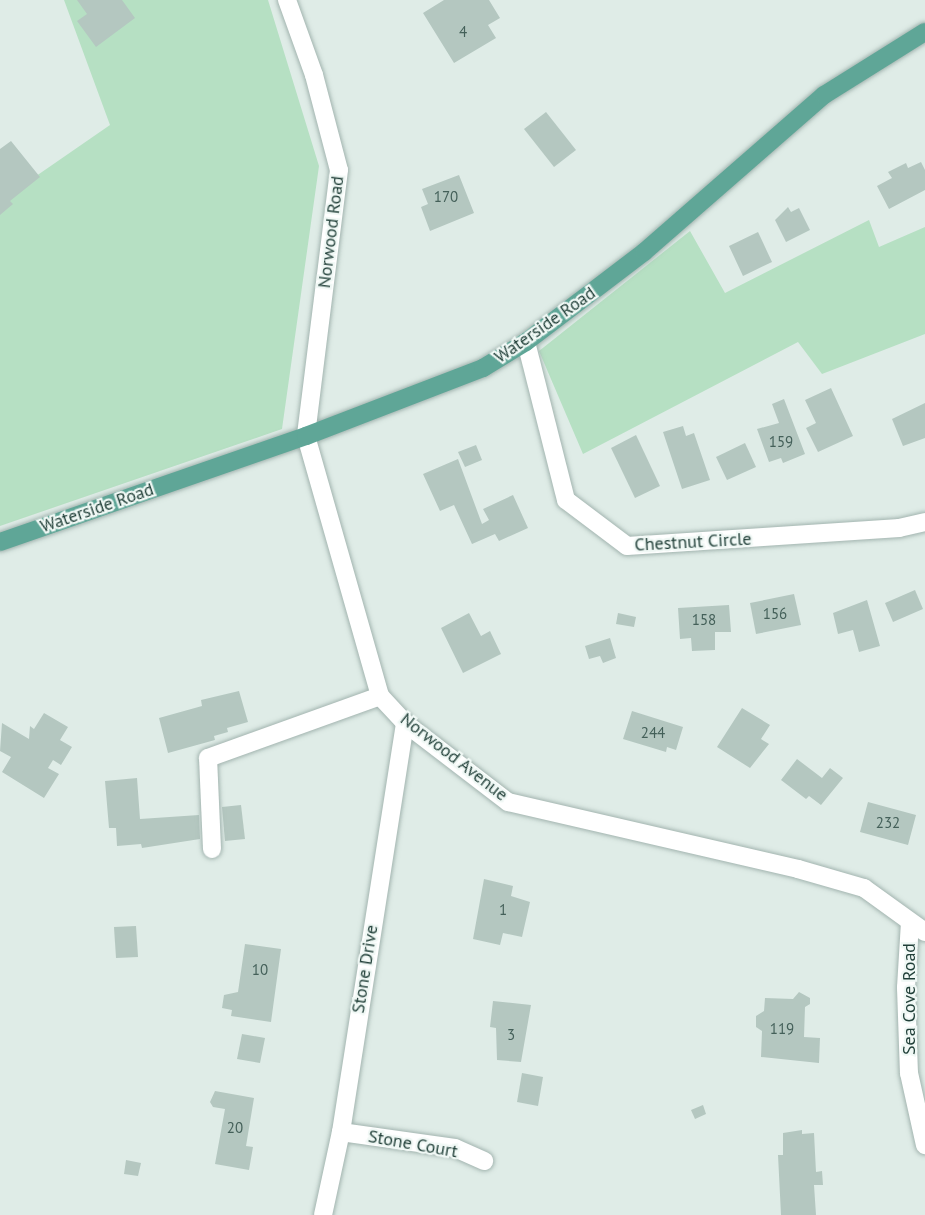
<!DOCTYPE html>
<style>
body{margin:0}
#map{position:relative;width:925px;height:1215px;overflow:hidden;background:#dfece7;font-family:"PT Sans",sans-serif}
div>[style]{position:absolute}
.green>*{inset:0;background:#b6e0c3}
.building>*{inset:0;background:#b4c7c0}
.roads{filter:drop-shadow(0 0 2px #a2b4af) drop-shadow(0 0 2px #a2b4af)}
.minor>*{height:18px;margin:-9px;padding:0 9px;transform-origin:9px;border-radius:9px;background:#fff}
.major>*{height:18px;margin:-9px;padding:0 9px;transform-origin:9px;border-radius:9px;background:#5fa697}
span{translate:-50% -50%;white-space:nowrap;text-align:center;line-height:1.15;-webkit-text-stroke:4.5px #f0f8f5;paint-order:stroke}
.number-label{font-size:15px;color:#446059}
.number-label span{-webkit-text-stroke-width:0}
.street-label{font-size:18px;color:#1f3e37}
</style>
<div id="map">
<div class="green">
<i style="clip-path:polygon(64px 0,268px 0,319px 166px,282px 429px,0 526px,0 201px,110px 125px)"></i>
<i style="clip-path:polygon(869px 220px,879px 247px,925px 227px,925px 334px,822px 374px,798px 342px,583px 454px,539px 351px,690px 231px,725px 293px)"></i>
</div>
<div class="building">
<i style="clip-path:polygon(77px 0,122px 0,135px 18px,96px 47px,77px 21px,87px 14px)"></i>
<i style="clip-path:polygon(444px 0,489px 0,500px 18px,488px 25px,496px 38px,454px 63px,423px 13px)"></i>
<i style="clip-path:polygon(546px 112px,576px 150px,554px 167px,524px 129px)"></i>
<i style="clip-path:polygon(11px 141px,40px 177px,10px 201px,13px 204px,0 215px,0 149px)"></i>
<i style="clip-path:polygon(921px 162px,925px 170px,925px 190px,889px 209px,877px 186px,892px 178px,888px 172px,906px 163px,908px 168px)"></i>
<i style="clip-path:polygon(459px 175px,474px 213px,430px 231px,421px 207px,428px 204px,422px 189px)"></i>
<i style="clip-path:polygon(788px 207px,791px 212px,799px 208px,810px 230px,786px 242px,775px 220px)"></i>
<i style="clip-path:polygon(758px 232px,772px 262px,743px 276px,729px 246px)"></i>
<i style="clip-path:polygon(831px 388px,853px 436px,818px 452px,806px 428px,816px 423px,805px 400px)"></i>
<i style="clip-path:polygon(784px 399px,805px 454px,783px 463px,781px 458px,769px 462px,757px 429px,779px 423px,772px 404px)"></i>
<i style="clip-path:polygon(925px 403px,925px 438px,903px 446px,892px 419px)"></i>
<i style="clip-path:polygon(683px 426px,686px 436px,694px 433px,710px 480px,682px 489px,663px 432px)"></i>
<i style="clip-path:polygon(636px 435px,660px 486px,635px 498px,611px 448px)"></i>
<i style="clip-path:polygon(745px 443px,756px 467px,727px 480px,716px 457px)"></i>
<i style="clip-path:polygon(476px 445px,482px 460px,465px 467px,458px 452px)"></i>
<i style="clip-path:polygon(458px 459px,482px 524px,489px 520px,483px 509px,513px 495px,528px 528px,499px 541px,495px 534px,472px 544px,454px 505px,440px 511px,423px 474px)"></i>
<i style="clip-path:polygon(915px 590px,923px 609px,893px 622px,885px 603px)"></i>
<i style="clip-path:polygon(794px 594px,801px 625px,756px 634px,750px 603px)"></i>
<i style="clip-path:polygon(867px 600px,880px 646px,859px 652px,853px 630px,838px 634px,833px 613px)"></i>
<i style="clip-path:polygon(729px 605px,731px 632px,715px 632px,715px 650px,692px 651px,691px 638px,680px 639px,678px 608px)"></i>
<i style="clip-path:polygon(469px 613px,481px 636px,490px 631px,501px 654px,463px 673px,441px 628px)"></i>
<i style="clip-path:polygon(618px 613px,636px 617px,634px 627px,616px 624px)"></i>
<i style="clip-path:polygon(610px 638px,616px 658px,603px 663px,600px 656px,589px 659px,585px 646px)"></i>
<i style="clip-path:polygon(239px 691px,248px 722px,227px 728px,228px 732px,214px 736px,215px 740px,168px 753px,159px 718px,202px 706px,201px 700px)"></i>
<i style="clip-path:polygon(742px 708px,770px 725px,761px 739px,769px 744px,750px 768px,717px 747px)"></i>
<i style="clip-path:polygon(632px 711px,683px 727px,676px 750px,667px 747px,666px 752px,623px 739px)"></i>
<i style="clip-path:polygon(44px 713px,68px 727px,60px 740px,72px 747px,61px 765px,53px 760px,48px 768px,59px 774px,44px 798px,2px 772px,11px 757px,0 751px,2px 723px,29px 739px,30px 726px,34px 729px)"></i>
<i style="clip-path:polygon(797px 759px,822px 778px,830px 768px,843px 778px,821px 805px,809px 796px,806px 799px,781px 780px)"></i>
<i style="clip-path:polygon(137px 778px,140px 819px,199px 815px,200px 839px,142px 848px,141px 844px,117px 846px,116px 828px,109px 828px,105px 781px)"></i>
<i style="clip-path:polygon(868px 802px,916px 815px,908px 845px,860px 832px)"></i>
<i style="clip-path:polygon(241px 805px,245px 839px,225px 841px,222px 807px)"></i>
<i style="clip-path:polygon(484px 879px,513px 886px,511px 896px,530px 902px,522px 937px,503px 933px,500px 945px,473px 939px)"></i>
<i style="clip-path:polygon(136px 926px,138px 957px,116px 958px,114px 927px)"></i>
<i style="clip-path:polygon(245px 944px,281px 949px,271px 1022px,231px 1016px,232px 1010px,222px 1008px,224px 995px,238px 992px)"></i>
<i style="clip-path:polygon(799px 992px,810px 998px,810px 1004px,805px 1007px,804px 1037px,820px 1038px,819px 1063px,761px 1057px,762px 1031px,756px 1027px,756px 1016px,764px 1011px,765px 998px,793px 999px)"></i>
<i style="clip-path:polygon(493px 1001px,531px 1005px,521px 1062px,497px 1060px,496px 1028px,490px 1027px)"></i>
<i style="clip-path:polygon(242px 1034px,265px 1038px,260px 1063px,237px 1059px)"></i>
<i style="clip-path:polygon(522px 1073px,543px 1077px,538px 1106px,517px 1102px)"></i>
<i style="clip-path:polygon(215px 1091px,254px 1098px,246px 1146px,253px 1147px,249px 1170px,215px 1164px,225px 1109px,213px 1107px,210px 1102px)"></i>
<i style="clip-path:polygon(703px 1105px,706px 1114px,695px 1119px,691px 1110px)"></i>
<i style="clip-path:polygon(802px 1130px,802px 1134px,814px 1133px,816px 1172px,822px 1171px,823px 1185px,814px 1185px,816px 1215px,781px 1215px,778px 1155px,783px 1155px,783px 1133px)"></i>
<i style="clip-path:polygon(126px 1160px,141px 1163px,138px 1176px,124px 1174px)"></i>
</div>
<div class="roads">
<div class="minor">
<i style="left:287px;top:0;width:80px;rotate:70.2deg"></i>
<i style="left:314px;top:75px;width:98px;rotate:75.3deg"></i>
<i style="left:339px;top:170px;width:268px;rotate:97.1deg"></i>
<i style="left:306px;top:436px;width:270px;rotate:74.1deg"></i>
<i style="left:380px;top:696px;width:37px;rotate:47deg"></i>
<i style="left:405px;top:723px;width:130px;rotate:37.5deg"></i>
<i style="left:508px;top:802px;width:298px;rotate:13deg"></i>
<i style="left:798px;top:869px;width:69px;rotate:16.1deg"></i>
<i style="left:864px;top:888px;width:75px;rotate:35.8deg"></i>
<i style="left:526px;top:342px;width:163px;rotate:75.8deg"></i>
<i style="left:566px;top:500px;width:76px;rotate:37deg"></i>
<i style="left:627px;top:546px;width:273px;rotate:-3.8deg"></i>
<i style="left:899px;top:528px;width:27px;rotate:-13deg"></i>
<i style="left:212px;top:849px;width:91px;rotate:-92.5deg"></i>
<i style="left:208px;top:758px;width:183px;rotate:-19.8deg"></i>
<i style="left:910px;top:922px;width:66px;rotate:93.5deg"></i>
<i style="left:906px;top:988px;width:85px;rotate:88deg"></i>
<i style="left:909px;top:1073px;width:74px;rotate:77.5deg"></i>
<i style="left:341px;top:1132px;width:115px;rotate:8deg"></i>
<i style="left:455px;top:1148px;width:32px;rotate:24deg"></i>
<i style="left:323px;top:1215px;width:85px;rotate:-77.8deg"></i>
<i style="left:341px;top:1132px;width:414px;rotate:-81.1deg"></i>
</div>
<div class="major">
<i style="left:0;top:542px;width:324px;rotate:-19.1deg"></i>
<i style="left:306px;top:436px;width:190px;rotate:-21deg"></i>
<i style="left:483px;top:368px;width:50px;rotate:-31.2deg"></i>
<i style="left:526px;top:342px;width:148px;rotate:-37.3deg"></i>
<i style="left:644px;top:252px;width:239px;rotate:-41.1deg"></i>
<i style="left:824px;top:95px;width:119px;rotate:-32deg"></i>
</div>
</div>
<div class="number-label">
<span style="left:463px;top:32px">4</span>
<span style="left:446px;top:197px">170</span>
<span style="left:781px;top:442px">159</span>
<span style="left:775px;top:614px">156</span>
<span style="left:704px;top:620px">158</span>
<span style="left:653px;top:733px">244</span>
<span style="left:888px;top:823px">232</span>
<span style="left:503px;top:910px">1</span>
<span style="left:260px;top:970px">10</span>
<span style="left:782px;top:1029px">119</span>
<span style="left:511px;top:1035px">3</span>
<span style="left:235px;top:1128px">20</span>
</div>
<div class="street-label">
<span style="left:331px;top:232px;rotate:-83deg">Norwood Road</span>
<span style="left:545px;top:325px;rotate:-35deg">Waterside Road</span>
<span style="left:97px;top:508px;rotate:-19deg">Waterside Road</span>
<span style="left:693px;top:542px;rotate:-3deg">Chestnut Circle</span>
<span style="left:454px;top:757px;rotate:38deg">Norwood Avenue</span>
<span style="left:365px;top:969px;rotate:-81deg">Stone Drive</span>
<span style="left:909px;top:999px;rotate:-90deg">Sea Cove Road</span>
<span style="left:413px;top:1144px;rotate:10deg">Stone Court</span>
</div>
</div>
